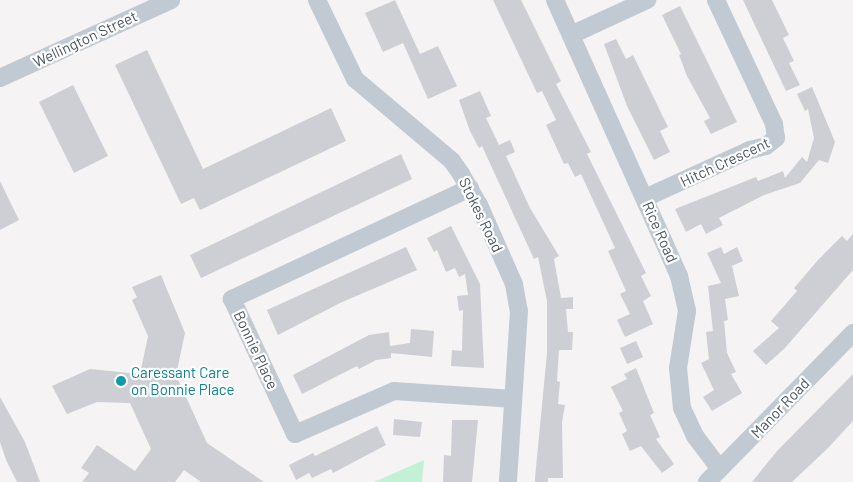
<!DOCTYPE html>
<style>
body{margin:0}
#map{position:relative;width:853px;height:482px;overflow:hidden;background:#f5f3f3;font-family:Barlow,sans-serif}
div>[style]{position:absolute}
.green>*{inset:0;background:#c3f1d5}
.building>*{inset:0;background:#cdcfd5}
.minor>*{height:18px;margin:-9px;padding:0 9px;transform-origin:9px;border-radius:9px;background:#c1cad2}
.dots>*{width:14px;height:14px;translate:-50% -50%;box-sizing:border-box;border:2px solid #fff;border-radius:50%}
span{translate:-50% -50%;white-space:nowrap;text-align:center;line-height:1.15;-webkit-text-stroke:4.5px #fff;paint-order:stroke}
.street-label{font-size:15px;color:#4a5661}
.culture-label{font-size:15px;color:#0d838f}
.left{translate:0 -50%;text-align:left}
</style>
<div id="map">
<div class="green">
<i style="clip-path:polygon(424px 460px,422px 482px,374px 482px)"></i>
</div>
<div class="building">
<i style="clip-path:polygon(395px 0,420px 54px,438px 46px,457px 86px,428px 99px,403px 43px,383px 52px,365px 13px)"></i>
<i style="clip-path:polygon(493px 0,521px 0,561px 81px,556px 84px,591px 152px,587px 154px,646px 273px,641px 276px,651px 296px,643px 301px,653px 324px,625px 337px,617px 320px,630px 314px,620px 294px,626px 291px,608px 251px,615px 248px,581px 174px,575px 177px,568px 163px,564px 164px,546px 125px,556px 120px,542px 91px,537px 93px)"></i>
<i style="clip-path:polygon(743px 0,772px 0,789px 35px,783px 38px,794px 61px,789px 63px,800px 85px,786px 91px)"></i>
<i style="clip-path:polygon(680px 6px,737px 122px,711px 134px,704px 121px,710px 118px,687px 76px,679px 55px,681px 54px,662px 15px)"></i>
<i style="clip-path:polygon(616px 39px,626px 59px,633px 55px,668px 127px,660px 131px,670px 152px,654px 160px,627px 106px,604px 44px)"></i>
<i style="clip-path:polygon(147px 50px,203px 169px,331px 108px,346px 141px,200px 210px,194px 198px,181px 204px,115px 65px)"></i>
<i style="clip-path:polygon(73px 85px,108px 156px,74px 173px,39px 102px)"></i>
<i style="clip-path:polygon(812px 87px,835px 142px,828px 163px,819px 160px,800px 183px,764px 195px,719px 218px,723px 225px,706px 234px,701px 224px,686px 232px,675px 209px,756px 177px,758px 181px,783px 171px,785px 178px,802px 157px,807px 162px,814px 138px,808px 109px,805px 111px,797px 94px)"></i>
<i style="clip-path:polygon(480px 91px,491px 116px,486px 118px,499px 145px,510px 140px,515px 152px,506px 156px,530px 208px,559px 256px,554px 259px,561px 298px,573px 297px,573px 309px,566px 309px,568px 332px,573px 332px,572px 350px,559px 350px,557px 381px,560px 382px,558px 404px,565px 405px,562px 422px,563px 478px,548px 478px,548px 482px,535px 482px,535px 478px,547px 353px,547px 301px,538px 257px,534px 259px,482px 146px,479px 148px,470px 131px,459px 100px)"></i>
<i style="clip-path:polygon(401px 154px,412px 179px,201px 278px,190px 255px)"></i>
<i style="clip-path:polygon(0 181px,19px 220px,0 230px)"></i>
<i style="clip-path:polygon(451px 226px,480px 284px,484px 368px,451px 366px,452px 350px,462px 351px,463px 310px,459px 311px,457px 296px,468px 295px,465px 274px,459px 277px,455px 268px,446px 272px,437px 250px,434px 252px,427px 238px)"></i>
<i style="clip-path:polygon(853px 234px,853px 270px,784px 349px,766px 365px,753px 351px,779px 328px,771px 321px,797px 291px,794px 288px,819px 259px,842px 236px,847px 241px)"></i>
<i style="clip-path:polygon(406px 247px,417px 270px,340px 303px,278px 335px,267px 310px)"></i>
<i style="clip-path:polygon(721px 247px,724px 254px,737px 247px,743px 261px,732px 266px,739px 296px,725px 299px,728px 320px,724px 321px,727px 353px,736px 372px,731px 374px,742px 393px,712px 411px,703px 397px,714px 390px,701px 363px,709px 359px,706px 332px,713px 331px,708px 286px,721px 283px,707px 253px)"></i>
<i style="clip-path:polygon(161px 275px,185px 333px,176px 375px,207px 443px,264px 482px,201px 482px,184px 470px,175px 482px,82px 482px,89px 473px,81px 468px,97px 445px,135px 471px,151px 449px,130px 403px,97px 402px,67px 414px,52px 386px,90px 369px,140px 374px,148px 336px,132px 300px,137px 297px,132px 287px)"></i>
<i style="clip-path:polygon(411px 329px,434px 331px,432px 357px,391px 353px,391px 358px,376px 360px,359px 369px,357px 366px,302px 394px,293px 375px,369px 335px,389px 332px,390px 346px,410px 343px)"></i>
<i style="clip-path:polygon(636px 341px,643px 357px,627px 364px,620px 348px)"></i>
<i style="clip-path:polygon(636px 368px,654px 413px,650px 415px,660px 437px,656px 439px,674px 464px,662px 473px,641px 446px,630px 451px,622px 434px,627px 431px,619px 413px,623px 411px,611px 387px,627px 379px,624px 374px)"></i>
<i style="clip-path:polygon(853px 374px,853px 421px,828px 448px,792px 482px,752px 482px,777px 451px)"></i>
<i style="clip-path:polygon(0 397px,25px 442px,40px 482px,17px 482px,6px 460px,0 442px)"></i>
<i style="clip-path:polygon(394px 419px,422px 422px,420px 437px,393px 435px)"></i>
<i style="clip-path:polygon(452px 420px,478px 420px,472px 482px,443px 482px,444px 455px,451px 456px)"></i>
<i style="clip-path:polygon(377px 426px,386px 445px,333px 473px,331px 469px,312px 478px,309px 473px,296px 480px,289px 465px,313px 453px,315px 456px)"></i>
</div>
<div class="minor">
<i style="left:317px;top:0;width:88px;rotate:64.3deg"></i>
<i style="left:355px;top:79px;width:127px;rotate:40.2deg"></i>
<i style="left:452px;top:161px;width:16px;rotate:55deg"></i>
<i style="left:461px;top:174px;width:36px;rotate:60deg"></i>
<i style="left:479px;top:205px;width:86px;rotate:66.1deg"></i>
<i style="left:514px;top:284px;width:27px;rotate:80deg"></i>
<i style="left:519px;top:311px;width:171px;rotate:93.7deg"></i>
<i style="left:555px;top:0;width:303px;rotate:65.8deg"></i>
<i style="left:679px;top:276px;width:36px;rotate:77deg"></i>
<i style="left:687px;top:311px;width:58px;rotate:99deg"></i>
<i style="left:678px;top:368px;width:40px;rotate:84.3deg"></i>
<i style="left:682px;top:408px;width:31px;rotate:65deg"></i>
<i style="left:695px;top:436px;width:41px;rotate:52.9deg"></i>
<i style="left:571px;top:35px;width:84px;rotate:-24.7deg"></i>
<i style="left:0;top:78px;width:188px;rotate:-24.5deg"></i>
<i style="left:470px;top:188px;width:263px;rotate:155deg"></i>
<i style="left:232px;top:299px;width:149px;rotate:65deg"></i>
<i style="left:295px;top:434px;width:108px;rotate:-23.5deg"></i>
<i style="left:394px;top:391px;width:119px;rotate:3.8deg"></i>
<i style="left:645px;top:198px;width:115px;rotate:-24.6deg"></i>
<i style="left:750px;top:150px;width:16px;rotate:-14deg"></i>
<i style="left:766px;top:146px;width:13px;rotate:-39deg"></i>
<i style="left:776px;top:138px;width:14px;rotate:-98deg"></i>
<i style="left:774px;top:124px;width:137px;rotate:-115.1deg"></i>
<i style="left:707px;top:482px;width:209px;rotate:-45.6deg"></i>
</div>
<div class="dots">
<i style="left:121px;top:381px;background:#0f9aa8"></i>
</div>
<div class="street-label">
<span style="left:85px;top:39px;rotate:-25deg">Wellington Street</span>
<span style="left:725px;top:162px;rotate:-25deg">Hitch Crescent</span>
<span style="left:481px;top:215px;rotate:64deg">Stokes Road</span>
<span style="left:660px;top:232px;rotate:66deg">Rice Road</span>
<span style="left:256px;top:350px;rotate:65deg">Bonnie Place</span>
<span style="left:780px;top:408px;rotate:-46deg">Manor Road</span>
</div>
<div class="culture-label">
<span class="left" style="left:131px;top:381px">Caressant Care<br>on Bonnie Place</span>
</div>
</div>
